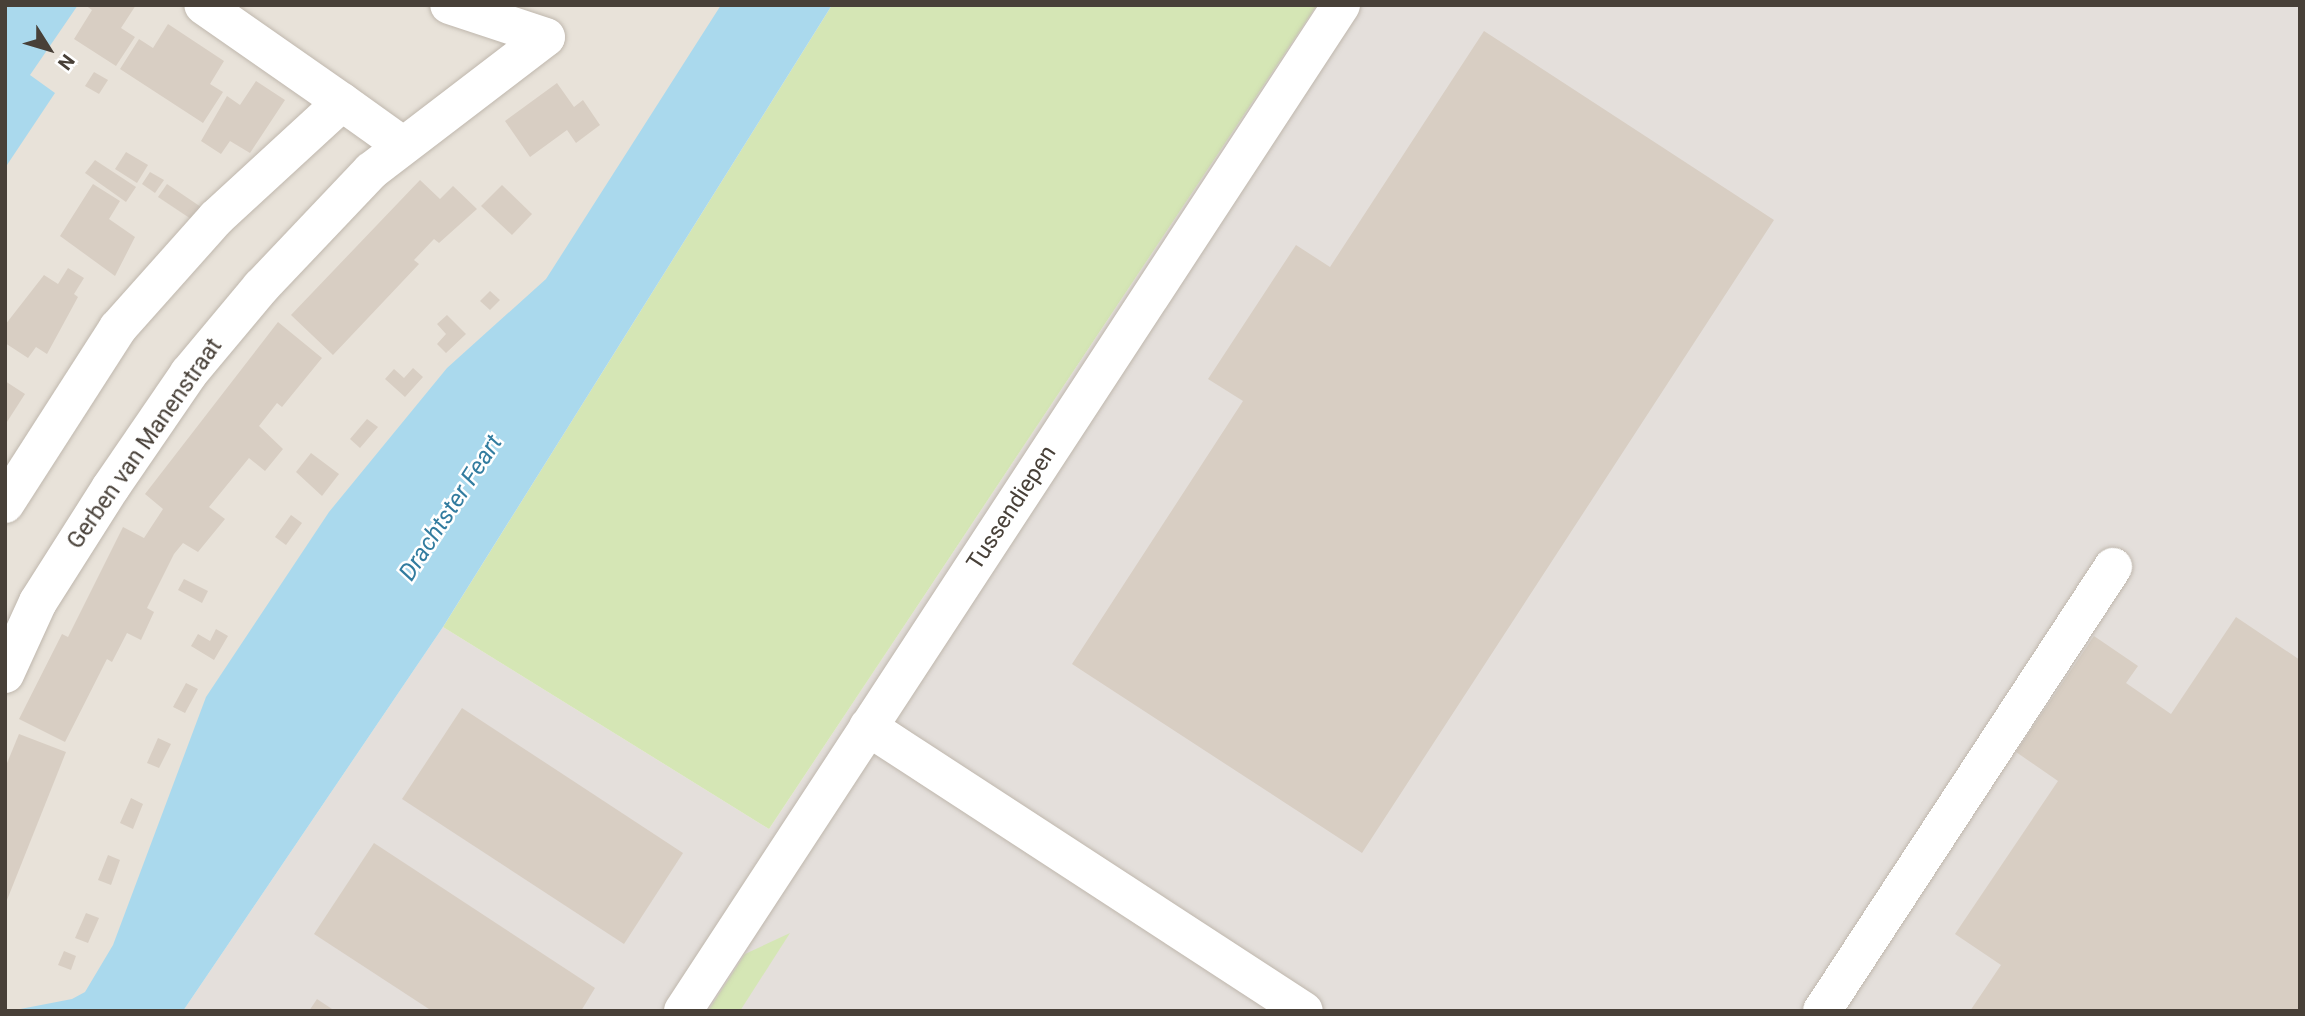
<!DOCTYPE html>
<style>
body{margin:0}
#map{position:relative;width:2305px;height:1016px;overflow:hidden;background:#f4f0ea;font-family:Roboto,sans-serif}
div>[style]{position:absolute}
.residential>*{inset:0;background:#e8e2d9}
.industrial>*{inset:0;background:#e4dfdb}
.green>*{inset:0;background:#d5e6b5}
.water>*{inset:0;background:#aad9ed}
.building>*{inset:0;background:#d8cec3}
.roads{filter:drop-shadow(0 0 2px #bfb7ad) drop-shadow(0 0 2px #bfb7ad)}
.minor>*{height:38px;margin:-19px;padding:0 19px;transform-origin:19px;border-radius:19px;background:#fff}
span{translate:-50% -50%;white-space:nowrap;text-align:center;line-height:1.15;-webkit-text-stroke:5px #fff;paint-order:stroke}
.street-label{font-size:23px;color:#484038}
.water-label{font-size:24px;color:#327c9f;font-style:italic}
.frame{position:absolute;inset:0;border:7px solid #484038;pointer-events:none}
.north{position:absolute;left:14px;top:14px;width:70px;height:70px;-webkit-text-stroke:5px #fff;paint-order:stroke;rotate:127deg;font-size:19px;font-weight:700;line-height:28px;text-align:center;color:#484038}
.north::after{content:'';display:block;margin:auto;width:24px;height:32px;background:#484038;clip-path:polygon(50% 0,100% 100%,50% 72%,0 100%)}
</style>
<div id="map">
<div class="residential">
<i style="clip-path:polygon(5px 5px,743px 5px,85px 1011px,5px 1011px)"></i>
</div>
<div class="industrial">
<i style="clip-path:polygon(1317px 5px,2300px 5px,2300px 1011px,183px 1011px,443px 627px,769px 829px)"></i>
</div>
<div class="green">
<i style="clip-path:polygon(832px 5px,1317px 5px,769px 829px,443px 627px)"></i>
<i style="clip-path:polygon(790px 933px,740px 1011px,708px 1011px,745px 954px)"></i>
</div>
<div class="water">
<i style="clip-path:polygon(5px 5px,78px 5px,30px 75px,55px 93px,5px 168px)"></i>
<i style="clip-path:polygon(721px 5px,832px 5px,443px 627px,183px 1011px,10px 1011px,72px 999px,85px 992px,113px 945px,206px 697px,329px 512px,447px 368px,546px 279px)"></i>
</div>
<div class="building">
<i style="clip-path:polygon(85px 5px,136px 5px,121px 28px,135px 37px,116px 66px,74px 39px,92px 10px)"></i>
<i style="clip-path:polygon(168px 24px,224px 61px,210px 84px,223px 92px,203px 123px,120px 69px,139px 39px,153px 48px)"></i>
<i style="clip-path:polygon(1484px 31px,1774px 220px,1362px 853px,1072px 664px,1243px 401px,1208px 379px,1296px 245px,1330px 267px)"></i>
<i style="clip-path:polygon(94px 72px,108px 80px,99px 94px,85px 86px)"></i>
<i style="clip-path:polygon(256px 81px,285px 100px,250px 153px,230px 141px,221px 154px,201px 141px,227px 96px,240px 105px)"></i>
<i style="clip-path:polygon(557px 83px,574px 107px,583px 100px,600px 125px,576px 143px,567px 130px,530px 157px,505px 121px)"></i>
<i style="clip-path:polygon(126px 152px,148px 165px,137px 183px,115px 169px)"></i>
<i style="clip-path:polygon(95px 160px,136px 187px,126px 202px,85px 173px)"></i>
<i style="clip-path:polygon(150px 172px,164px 180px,155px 193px,142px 184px)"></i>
<i style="clip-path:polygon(420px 180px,440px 199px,453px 186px,477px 209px,439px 243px,434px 239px,414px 260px,419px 264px,333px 355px,291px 315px)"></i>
<i style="clip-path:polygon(93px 184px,120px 201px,109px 219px,135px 237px,115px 276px,60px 236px)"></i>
<i style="clip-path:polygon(167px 184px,201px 207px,191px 219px,158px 197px)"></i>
<i style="clip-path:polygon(502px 185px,532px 214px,512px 235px,481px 206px)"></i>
<i style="clip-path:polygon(68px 268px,84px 278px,74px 294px,78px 297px,47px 354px,36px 347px,28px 358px,5px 343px,5px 325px,44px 275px,58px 284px)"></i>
<i style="clip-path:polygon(490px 291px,500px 300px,490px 310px,480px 301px)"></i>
<i style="clip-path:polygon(447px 315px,466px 334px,446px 353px,437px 344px,446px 334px,437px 324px)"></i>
<i style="clip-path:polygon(278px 322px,322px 358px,282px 407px,277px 403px,259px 426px,283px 449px,265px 471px,249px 458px,209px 507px,225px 519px,198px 552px,183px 543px,174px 554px,147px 608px,154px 612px,141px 640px,127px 633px,112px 662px,107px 659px,65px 742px,19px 719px,62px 634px,68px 637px,123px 527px,144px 538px,163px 509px,145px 494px)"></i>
<i style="clip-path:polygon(413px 368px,423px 377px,405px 397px,385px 379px,394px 369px,404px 378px)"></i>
<i style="clip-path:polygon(5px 381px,25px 394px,5px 425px)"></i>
<i style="clip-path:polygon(367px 419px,378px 427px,360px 448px,350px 439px)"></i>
<i style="clip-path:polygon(311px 453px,339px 474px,322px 496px,296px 472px)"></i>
<i style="clip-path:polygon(291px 515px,302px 523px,286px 545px,275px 537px)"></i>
<i style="clip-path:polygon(184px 579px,208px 591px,202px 603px,178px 590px)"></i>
<i style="clip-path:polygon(2236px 617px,2300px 660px,2300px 1011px,1970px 1011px,2001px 965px,1955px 934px,2058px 781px,2016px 752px,2094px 636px,2138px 666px,2126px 683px,2171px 714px)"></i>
<i style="clip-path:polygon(216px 629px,228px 636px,214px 660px,191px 646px,198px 634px,210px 641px)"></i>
<i style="clip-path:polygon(186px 683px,198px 689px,185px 713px,173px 707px)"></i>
<i style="clip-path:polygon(462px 708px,683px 853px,624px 944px,402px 799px)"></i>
<i style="clip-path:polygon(19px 734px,66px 752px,5px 905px,5px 768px)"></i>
<i style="clip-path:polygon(158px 738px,171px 744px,159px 768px,147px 763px)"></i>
<i style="clip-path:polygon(131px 798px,143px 804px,133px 829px,120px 823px)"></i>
<i style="clip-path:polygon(374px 843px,595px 988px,581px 1011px,432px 1011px,314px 934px)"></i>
<i style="clip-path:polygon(108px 855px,120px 860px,111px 885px,98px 880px)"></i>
<i style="clip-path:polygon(86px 913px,99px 918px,88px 943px,75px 938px)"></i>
<i style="clip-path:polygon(64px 951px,76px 956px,71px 970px,58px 965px)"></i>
<i style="clip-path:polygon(317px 999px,335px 1011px,309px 1011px)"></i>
</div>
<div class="roads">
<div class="minor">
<i style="left:342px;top:102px;width:74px;rotate:35.6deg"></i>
<i style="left:5px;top:504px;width:209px;rotate:-57.3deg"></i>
<i style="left:118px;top:328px;width:147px;rotate:-48.3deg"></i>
<i style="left:216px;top:218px;width:171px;rotate:-42.6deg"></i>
<i style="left:342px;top:102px;width:169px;rotate:-145.1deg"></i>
<i style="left:5px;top:674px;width:79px;rotate:-65.4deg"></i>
<i style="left:38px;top:602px;width:136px;rotate:-57.6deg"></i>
<i style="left:111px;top:487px;width:138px;rotate:-55.6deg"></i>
<i style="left:189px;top:373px;width:112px;rotate:-50.1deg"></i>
<i style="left:261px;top:287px;width:160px;rotate:-46.5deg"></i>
<i style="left:371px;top:171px;width:220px;rotate:-37.4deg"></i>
<i style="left:546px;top:37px;width:102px;rotate:-161.7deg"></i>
<i style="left:868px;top:727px;width:520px;rotate:33.08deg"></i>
<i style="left:683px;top:1011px;width:1202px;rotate:-56.81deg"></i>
<i style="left:1822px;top:1011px;width:531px;rotate:-56.76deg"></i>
</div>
</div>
<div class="street-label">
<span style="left:145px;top:444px;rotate:-55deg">Gerben van Manenstraat</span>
<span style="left:1012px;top:508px;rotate:-57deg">Tussendiepen</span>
</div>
<div class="water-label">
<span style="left:451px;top:508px;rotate:-57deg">Drachtster Feart</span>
</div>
<div class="frame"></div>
<div class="north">N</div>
</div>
